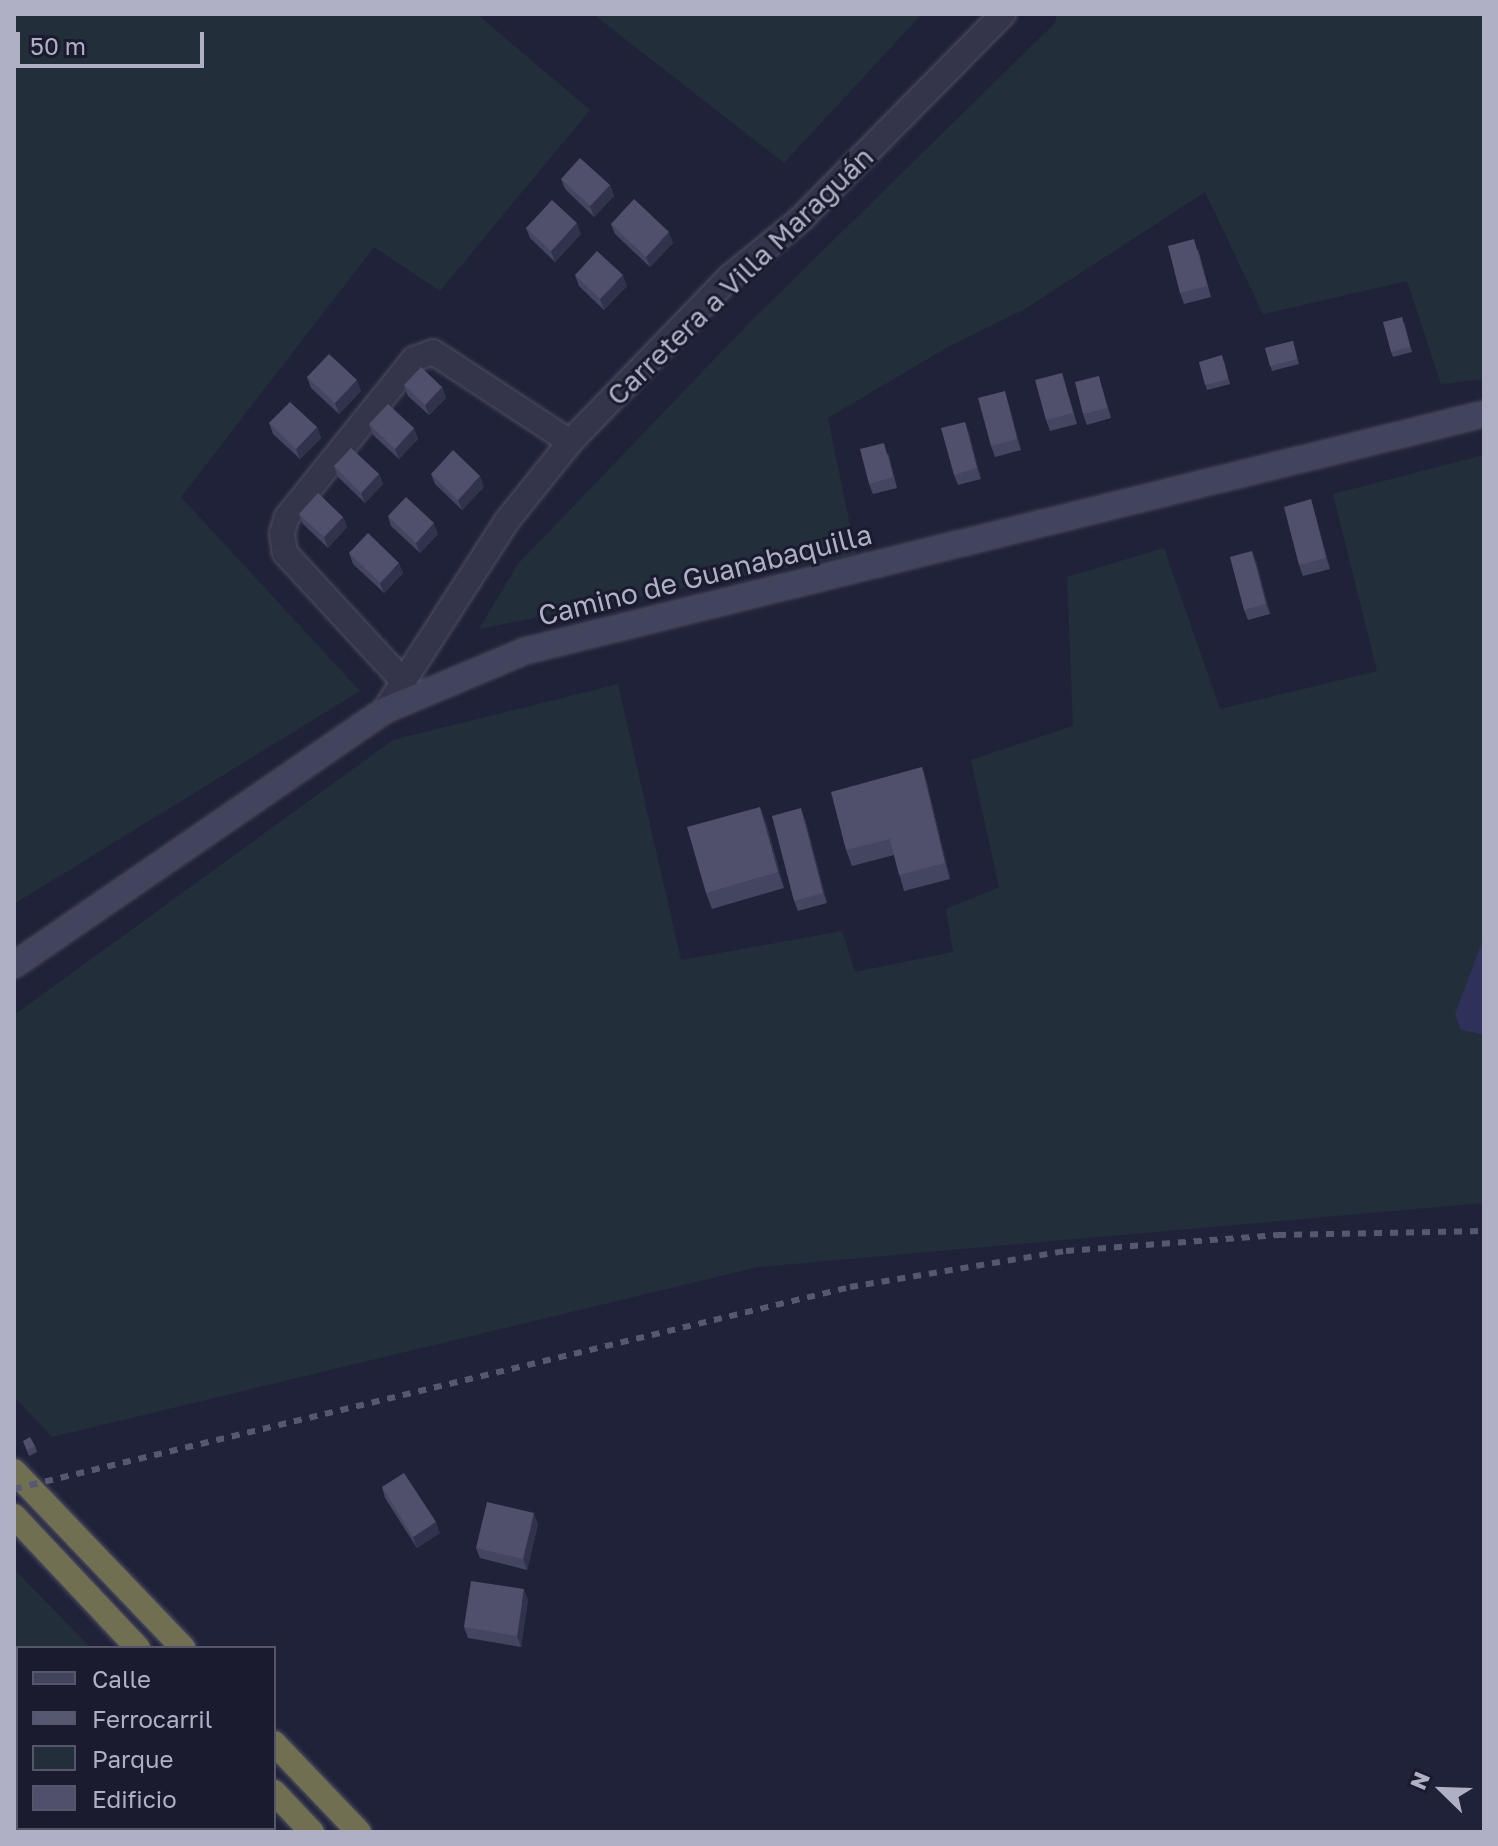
<!DOCTYPE html>
<meta charset="utf-8">
<style>
body{margin:0}
#map{position:relative;width:1498px;height:1846px;overflow:hidden;background:#202239;font-family:"Golos Text",sans-serif}
div>[style]{position:absolute}
.green>*{inset:0;background:#222f3a}
.water>*{inset:0;background:#2f315b}
.roads{filter:drop-shadow(0 0 2px #4f5064) drop-shadow(0 0 2px #4f5064)}
.street>*{height:24px;margin:-12px;padding:0 12px;transform-origin:12px;border-radius:12px;background:#34354a}
.secondary>*{height:24px;margin:-12px;padding:0 12px;transform-origin:12px;border-radius:12px;background:#42435d}
.highway>*{height:24px;margin:-12px;padding:0 12px;transform-origin:12px;border-radius:12px;background:#706f51}
.rail>*{height:6px;margin-top:-3px;transform-origin:0;background:repeating-linear-gradient(90deg,#565771 0 8px,transparent 0 16px)}
.wall>*{inset:0;background:#444561}
.shaded-wall>*{inset:0;background:#31324c}
.building>*{inset:0;background:#50506c}
span{translate:-50% -50%;white-space:nowrap;text-align:center;line-height:1.15;-webkit-text-stroke:6px #1a1b2e;paint-order:stroke}
.street-label{font-size:28px;color:#afafc6}
.frame{position:absolute;inset:0;border:16px solid #afafc6;pointer-events:none}
.legend{position:absolute;left:16px;top:1646px;width:260px;height:184px;box-sizing:border-box;background:#1a1b2e;border:2px solid #56566b;margin:0;padding:10px 14px;list-style:none;font-size:24px;color:#afafc6}
.legend li{display:flex;align-items:center;gap:16px;height:40px}
.legend b{width:40px;border:2px solid #56566b}
.north{position:absolute;left:1402px;top:1750px;width:80px;height:80px;-webkit-text-stroke:6px #1a1b2e;paint-order:stroke;rotate:293deg;font-size:22px;font-weight:700;line-height:32px;text-align:center;color:#afafc6}
.north::after{content:'';display:block;margin:auto;width:28px;height:36px;background:#afafc6;clip-path:polygon(50% 0,100% 100%,50% 72%,0 100%)}
.scale{position:absolute;left:16px;top:32px;width:188px;height:36px;box-sizing:border-box;border:4px solid #afafc6;border-top:0;padding-left:10px;font-size:24px;line-height:28px;white-space:nowrap;color:#afafc6;-webkit-text-stroke:6px #1a1b2e;paint-order:stroke}
</style>
<div id="map">
<div class="green">
<i style="clip-path:polygon(14px 14px,477px 14px,590px 110px,440px 291px,374px 247px,181px 497px,360px 691px,14px 904px)"></i>
<i style="clip-path:polygon(593px 14px,922px 14px,784px 163px)"></i>
<i style="clip-path:polygon(1057px 14px,1484px 14px,1484px 379px,1441px 384px,1407px 281px,1263px 314px,1205px 192px,1025px 309px,946px 348px,828px 418px,856px 554px,479px 629px,518px 564px,752px 320px,1055px 23px)"></i>
<i style="clip-path:polygon(1484px 455px,1484px 1203px,758px 1267px,52px 1437px,14px 1397px,14px 1015px,393px 740px,618px 684px,681px 960px,842px 931px,855px 972px,953px 952px,946px 909px,999px 887px,971px 760px,1073px 726px,1067px 577px,1164px 548px,1220px 709px,1377px 671px,1333px 494px)"></i>
<i style="clip-path:polygon(14px 1569px,91px 1648px,18px 1648px,18px 1828px,270px 1832px,14px 1832px)"></i>
</div>
<div class="water">
<i style="clip-path:polygon(1484px 937px,1484px 1035px,1461px 1030px,1455px 1014px)"></i>
</div>
<div class="roads">
<div class="street">
<i style="left:404px;top:682px;width:176px;rotate:-132.7deg"></i>
<i style="left:285px;top:553px;width:20px;rotate:-99deg"></i>
<i style="left:282px;top:533px;width:17px;rotate:-73deg"></i>
<i style="left:287px;top:517px;width:203px;rotate:-51.2deg"></i>
<i style="left:414px;top:359px;width:20px;rotate:-20deg"></i>
<i style="left:433px;top:352px;width:164px;rotate:33.3deg"></i>
<i style="left:385px;top:710px;width:224px;rotate:-57.2deg"></i>
<i style="left:506px;top:522px;width:102px;rotate:-51.3deg"></i>
<i style="left:570px;top:442px;width:230px;rotate:-45.9deg"></i>
<i style="left:730px;top:277px;width:92px;rotate:-39.2deg"></i>
<i style="left:801px;top:219px;width:288px;rotate:-45.4deg"></i>
</div>
<div class="secondary">
<i style="left:14px;top:965px;width:450px;rotate:-34.5deg"></i>
<i style="left:385px;top:710px;width:152px;rotate:-22.9deg"></i>
<i style="left:525px;top:651px;width:988px;rotate:-13.88deg"></i>
</div>
<div class="highway">
<i style="left:14px;top:1471px;width:245px;rotate:46.3deg"></i>
<i style="left:14px;top:1516px;width:181px;rotate:46.8deg"></i>
<i style="left:274px;top:1743px;width:123px;rotate:46.3deg"></i>
<i style="left:274px;top:1792px;width:55px;rotate:46.5deg"></i>
</div>
</div>
<div class="rail">
<i style="left:14px;top:1489px;width:860px;rotate:-13.58deg"></i>
<i style="left:850px;top:1287px;width:219px;rotate:-9.5deg"></i>
<i style="left:1066px;top:1251px;width:213px;rotate:-4.3deg"></i>
<i style="left:1278px;top:1235px;width:206px;rotate:-1.1deg"></i>
</div>
<div class="wall">
<i style="clip-path:polygon(561px 179px,610px 185px,614px 196px,594px 217px,565px 189px)"></i>
<i style="clip-path:polygon(611px 224px,673px 243px,650px 267px,615px 234px)"></i>
<i style="clip-path:polygon(526px 228px,581px 234px,555px 262px,530px 238px)"></i>
<i style="clip-path:polygon(1198px 249px,1211px 297px,1184px 304px,1180px 293px)"></i>
<i style="clip-path:polygon(575px 275px,627px 286px,604px 310px,579px 286px)"></i>
<i style="clip-path:polygon(1404px 322px,1412px 352px,1393px 357px,1391px 352px)"></i>
<i style="clip-path:polygon(1293px 341px,1299px 364px,1272px 371px,1265px 348px)"></i>
<i style="clip-path:polygon(1224px 361px,1230px 384px,1207px 390px,1199px 362px)"></i>
<i style="clip-path:polygon(1062px 373px,1077px 424px,1050px 431px,1046px 420px)"></i>
<i style="clip-path:polygon(307px 377px,361px 391px,339px 414px,311px 388px)"></i>
<i style="clip-path:polygon(404px 385px,442px 387px,446px 398px,429px 415px,408px 396px)"></i>
<i style="clip-path:polygon(1102px 387px,1111px 418px,1087px 425px,1083px 414px)"></i>
<i style="clip-path:polygon(1008px 402px,1021px 450px,995px 457px,991px 446px)"></i>
<i style="clip-path:polygon(965px 422px,981px 479px,958px 485px,954px 475px)"></i>
<i style="clip-path:polygon(269px 423px,317px 427px,321px 438px,300px 459px,273px 434px)"></i>
<i style="clip-path:polygon(369px 424px,414px 428px,418px 439px,399px 459px,373px 435px)"></i>
<i style="clip-path:polygon(888px 453px,897px 488px,873px 494px,869px 484px)"></i>
<i style="clip-path:polygon(334px 466px,379px 474px,383px 484px,365px 503px,338px 477px)"></i>
<i style="clip-path:polygon(431px 474px,484px 487px,462px 510px,435px 484px)"></i>
<i style="clip-path:polygon(1311px 499px,1330px 569px,1303px 576px,1299px 565px)"></i>
<i style="clip-path:polygon(299px 514px,343px 517px,347px 527px,328px 548px,303px 524px)"></i>
<i style="clip-path:polygon(388px 516px,438px 534px,420px 553px,391px 526px)"></i>
<i style="clip-path:polygon(349px 553px,403px 573px,384px 593px,353px 564px)"></i>
<i style="clip-path:polygon(1256px 561px,1270px 614px,1248px 620px,1244px 610px)"></i>
<i style="clip-path:polygon(922px 767px,927px 783px,950px 879px,904px 891px,894px 855px,852px 866px,846px 850px)"></i>
<i style="clip-path:polygon(805px 819px,827px 903px,798px 911px,794px 901px)"></i>
<i style="clip-path:polygon(766px 822px,784px 888px,712px 909px,706px 893px)"></i>
<i style="clip-path:polygon(23px 1441px,35px 1446px,37px 1452px,29px 1456px)"></i>
<i style="clip-path:polygon(382px 1487px,440px 1533px,417px 1548px,385px 1498px)"></i>
<i style="clip-path:polygon(538px 1524px,527px 1570px,480px 1558px,476px 1548px)"></i>
<i style="clip-path:polygon(528px 1600px,521px 1647px,468px 1638px,464px 1627px)"></i>
</div>
<div class="shaded-wall">
<i style="clip-path:polygon(610px 185px,614px 196px,594px 217px,590px 206px)"></i>
<i style="clip-path:polygon(577px 223px,581px 234px,555px 262px,551px 251px)"></i>
<i style="clip-path:polygon(669px 232px,673px 243px,650px 267px,646px 257px)"></i>
<i style="clip-path:polygon(623px 275px,627px 286px,604px 310px,600px 299px)"></i>
<i style="clip-path:polygon(357px 380px,361px 391px,339px 414px,335px 403px)"></i>
<i style="clip-path:polygon(442px 387px,446px 398px,429px 415px,425px 405px)"></i>
<i style="clip-path:polygon(1005px 391px,1008px 402px,1021px 450px,1017px 439px)"></i>
<i style="clip-path:polygon(965px 422px,969px 432px,981px 479px,977px 468px)"></i>
<i style="clip-path:polygon(317px 427px,321px 438px,300px 459px,296px 449px)"></i>
<i style="clip-path:polygon(414px 428px,418px 439px,399px 459px,395px 449px)"></i>
<i style="clip-path:polygon(379px 474px,383px 484px,365px 503px,361px 493px)"></i>
<i style="clip-path:polygon(480px 476px,484px 487px,462px 510px,458px 500px)"></i>
<i style="clip-path:polygon(1311px 499px,1314px 510px,1330px 569px,1326px 558px)"></i>
<i style="clip-path:polygon(343px 517px,347px 527px,328px 548px,324px 537px)"></i>
<i style="clip-path:polygon(434px 523px,438px 534px,420px 553px,416px 543px)"></i>
<i style="clip-path:polygon(1252px 551px,1256px 561px,1270px 614px,1266px 604px)"></i>
<i style="clip-path:polygon(399px 563px,403px 573px,384px 593px,380px 583px)"></i>
<i style="clip-path:polygon(922px 767px,927px 783px,950px 879px,945px 863px)"></i>
<i style="clip-path:polygon(760px 807px,766px 822px,784px 888px,778px 872px)"></i>
<i style="clip-path:polygon(801px 808px,805px 819px,827px 903px,823px 893px)"></i>
<i style="clip-path:polygon(534px 1513px,538px 1524px,527px 1570px,523px 1559px)"></i>
<i style="clip-path:polygon(436px 1522px,440px 1533px,417px 1548px,413px 1537px)"></i>
<i style="clip-path:polygon(524px 1589px,528px 1600px,521px 1647px,517px 1636px)"></i>
</div>
<div class="building">
<i style="clip-path:polygon(580px 158px,610px 185px,590px 206px,561px 179px)"></i>
<i style="clip-path:polygon(634px 199px,669px 232px,646px 257px,611px 224px)"></i>
<i style="clip-path:polygon(552px 200px,577px 223px,551px 251px,526px 228px)"></i>
<i style="clip-path:polygon(1194px 239px,1207px 286px,1180px 293px,1168px 246px)"></i>
<i style="clip-path:polygon(597px 251px,623px 275px,600px 299px,575px 275px)"></i>
<i style="clip-path:polygon(1402px 317px,1410px 347px,1391px 352px,1383px 322px)"></i>
<i style="clip-path:polygon(1293px 341px,1297px 359px,1270px 366px,1265px 348px)"></i>
<i style="clip-path:polygon(329px 354px,357px 380px,335px 403px,307px 377px)"></i>
<i style="clip-path:polygon(1222px 355px,1228px 379px,1205px 385px,1199px 362px)"></i>
<i style="clip-path:polygon(421px 367px,442px 387px,425px 405px,404px 385px)"></i>
<i style="clip-path:polygon(1062px 373px,1073px 413px,1046px 420px,1035px 380px)"></i>
<i style="clip-path:polygon(1099px 376px,1107px 408px,1083px 414px,1075px 382px)"></i>
<i style="clip-path:polygon(1005px 391px,1017px 439px,991px 446px,978px 398px)"></i>
<i style="clip-path:polygon(290px 402px,317px 427px,296px 449px,269px 423px)"></i>
<i style="clip-path:polygon(388px 404px,414px 428px,395px 449px,369px 424px)"></i>
<i style="clip-path:polygon(965px 422px,977px 468px,954px 475px,941px 428px)"></i>
<i style="clip-path:polygon(884px 443px,893px 477px,869px 484px,860px 449px)"></i>
<i style="clip-path:polygon(351px 448px,379px 474px,361px 493px,334px 466px)"></i>
<i style="clip-path:polygon(453px 450px,480px 476px,458px 500px,431px 474px)"></i>
<i style="clip-path:polygon(318px 493px,343px 517px,324px 537px,299px 514px)"></i>
<i style="clip-path:polygon(406px 497px,434px 523px,416px 543px,388px 516px)"></i>
<i style="clip-path:polygon(1311px 499px,1326px 558px,1299px 565px,1284px 507px)"></i>
<i style="clip-path:polygon(368px 533px,399px 563px,380px 583px,349px 553px)"></i>
<i style="clip-path:polygon(1252px 551px,1266px 604px,1244px 610px,1230px 557px)"></i>
<i style="clip-path:polygon(922px 767px,945px 863px,899px 875px,890px 839px,846px 850px,831px 792px)"></i>
<i style="clip-path:polygon(760px 807px,778px 872px,706px 893px,687px 827px)"></i>
<i style="clip-path:polygon(801px 808px,823px 893px,794px 901px,772px 816px)"></i>
<i style="clip-path:polygon(30px 1437px,35px 1446px,27px 1450px,23px 1441px)"></i>
<i style="clip-path:polygon(404px 1473px,436px 1522px,413px 1537px,382px 1487px)"></i>
<i style="clip-path:polygon(487px 1502px,534px 1513px,523px 1559px,476px 1548px)"></i>
<i style="clip-path:polygon(471px 1581px,524px 1589px,517px 1636px,464px 1627px)"></i>
</div>
<div class="street-label">
<span style="left:740px;top:276px;rotate:-44deg">Carretera a Villa Maraguán</span>
<span style="left:705px;top:575px;rotate:-14deg">Camino de Guanabaquilla</span>
</div>
<div class="frame"></div>
<ul class="legend">
<li><b style="height:10px;background:#42435d"></b>Calle</li>
<li><b style="height:10px;background:#565771"></b>Ferrocarril</li>
<li><b style="height:22px;background:#222f3a"></b>Parque</li>
<li><b style="height:22px;background:#50506c"></b>Edificio</li>
</ul>
<div class="north">N</div>
<div class="scale">50 m</div>
</div>
